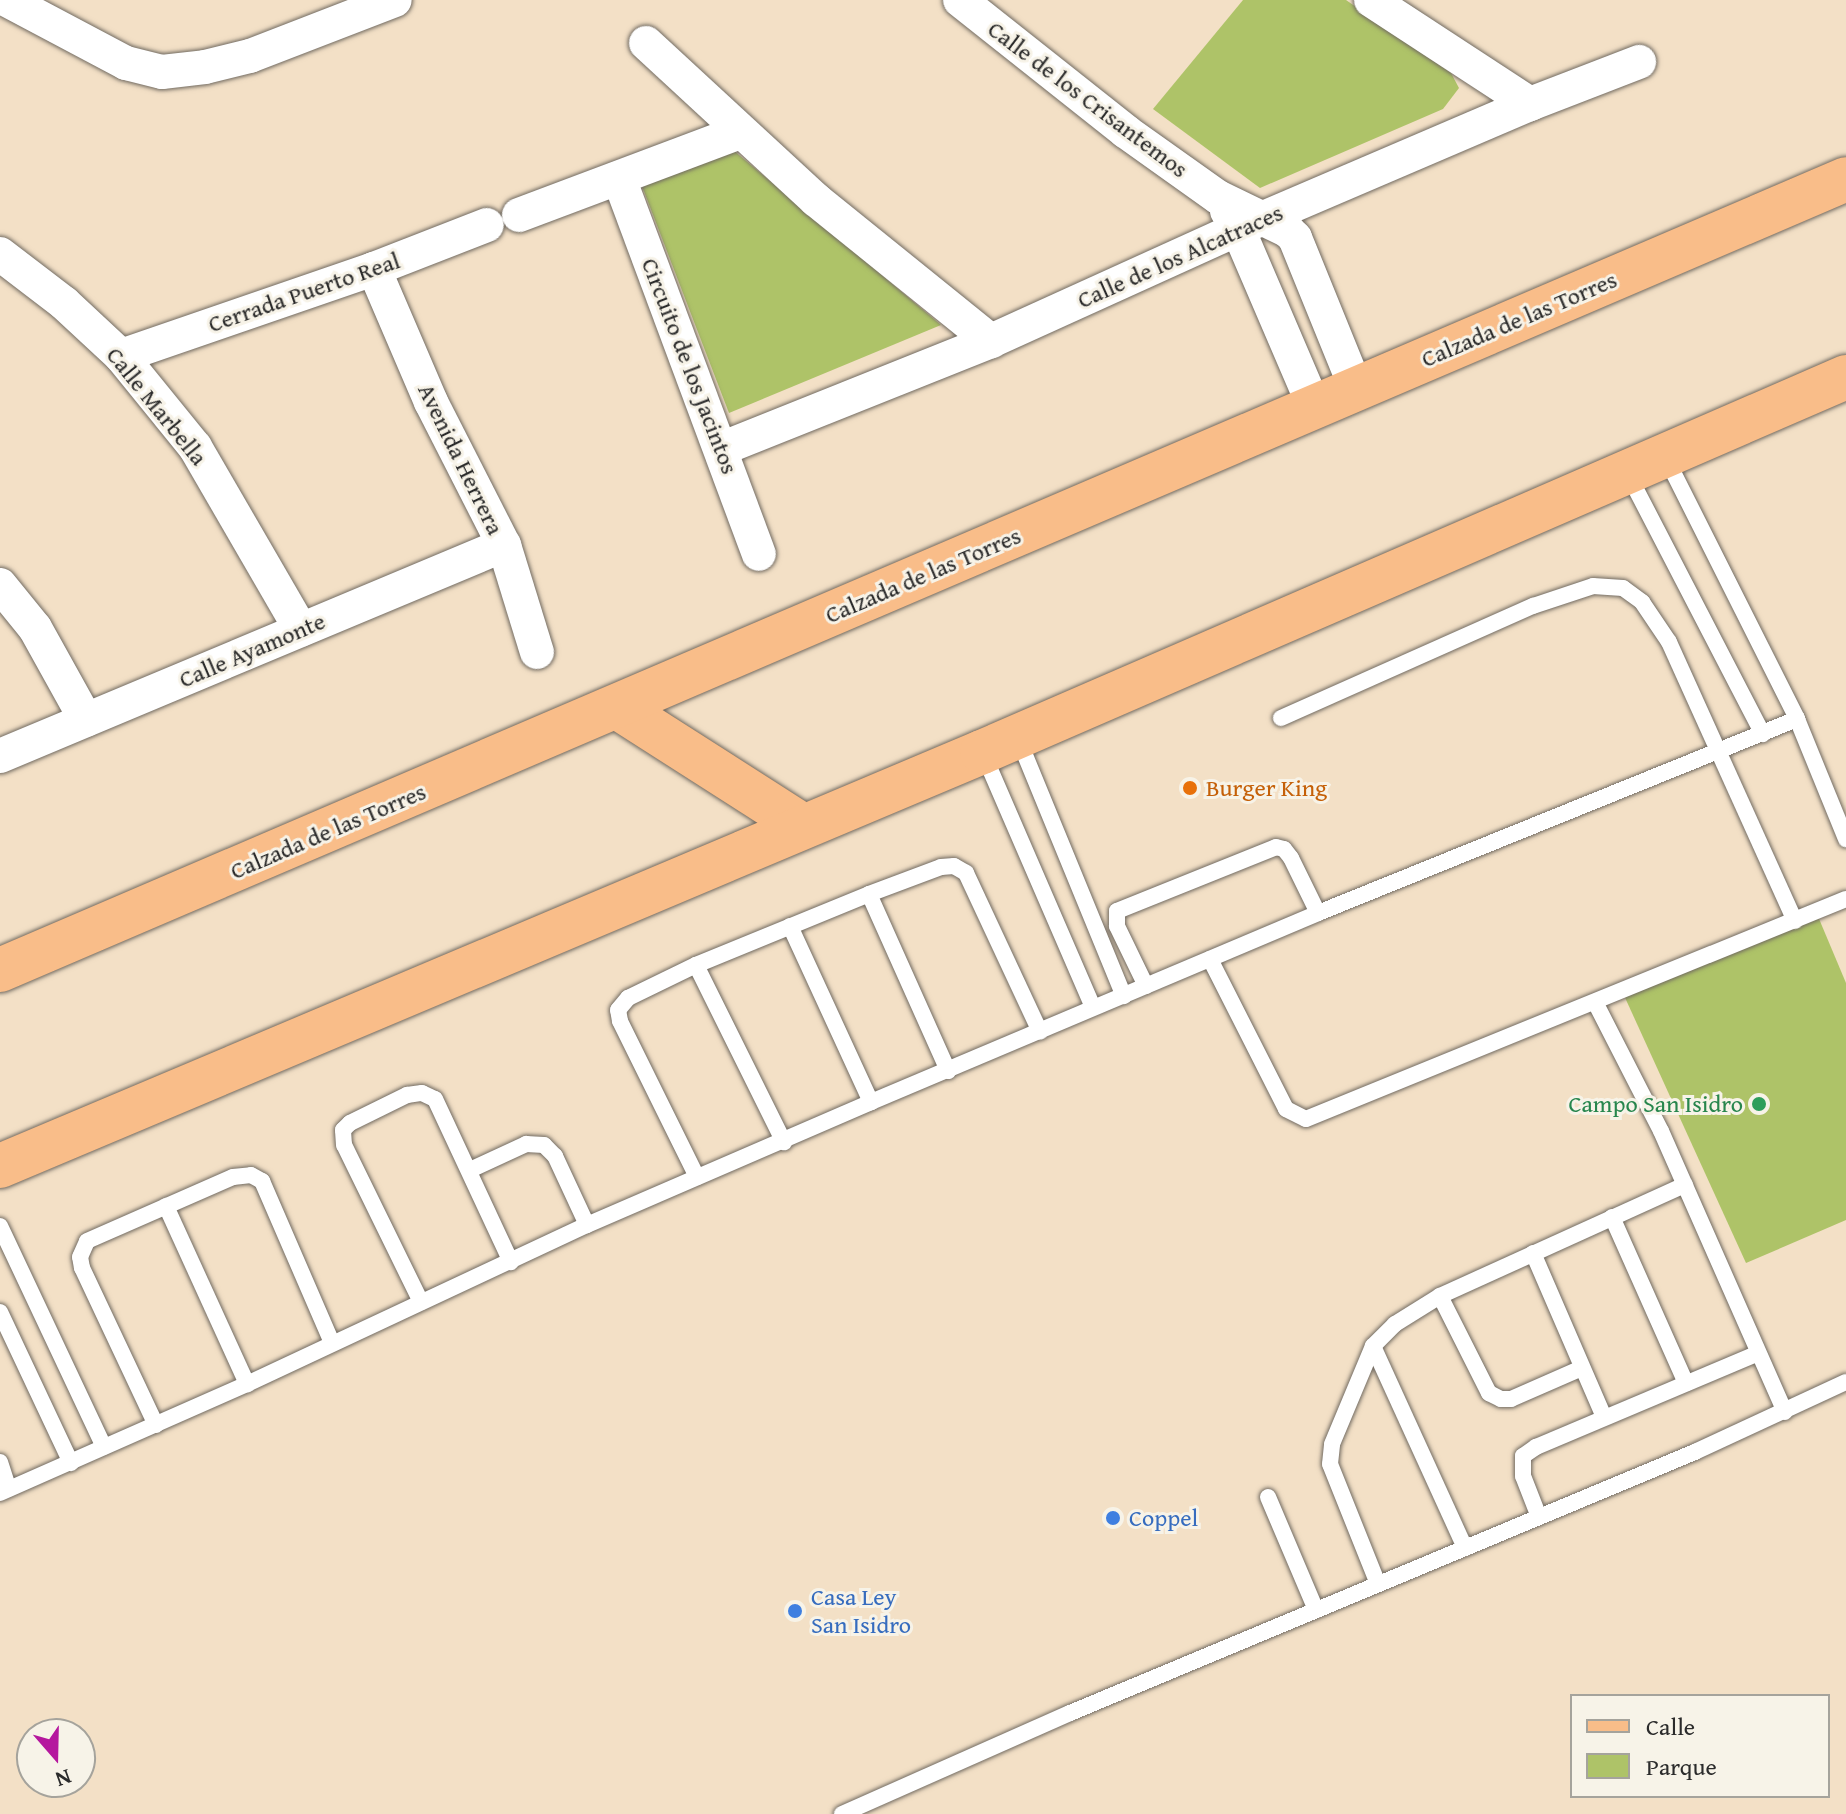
<!DOCTYPE html>
<style>
body{margin:0}
#map{position:relative;width:1846px;height:1814px;overflow:hidden;background:#f3e0c6;font-family:"Gentium Book Plus",serif}
div>[style]{position:absolute}
.green>*{inset:0;background:#aec368}
.roads{filter:drop-shadow(0 0 2px #716a61) drop-shadow(0 0 2px #716a61)}
.service>*{height:16px;margin:-8px;padding:0 8px;transform-origin:8px;border-radius:8px;background:#fff}
.minor>*{height:34px;margin:-17px;padding:0 17px;transform-origin:17px;border-radius:17px;background:#fff}
.primary>*{height:44px;margin:-22px;padding:0 22px;transform-origin:22px;border-radius:22px;background:#f9bd89}
.dots>*{width:22px;height:22px;translate:-50% -50%;box-sizing:border-box;border:4px solid #f7f3e8;border-radius:50%}
span{translate:-50% -50%;white-space:nowrap;text-align:center;line-height:1.15;-webkit-text-stroke:6px #f7f3e8;paint-order:stroke}
.street-label{font-size:24px;color:#2b2b2b}
.food-label{font-size:24px;color:#c56008}
.left{translate:0 -50%;text-align:left}
.leisure-label{font-size:24px;color:#27864d}
.right{translate:-100% -50%;text-align:right}
.shop-label{font-size:24px;color:#366cbe}
.legend{position:absolute;left:1570px;top:1694px;width:260px;height:104px;box-sizing:border-box;background:#f7f3e8;border:2px solid #a5a39c;margin:0;padding:10px 14px;list-style:none;font-size:24px;color:#2b2b2b}
.legend li{display:flex;align-items:center;gap:16px;height:40px}
.legend b{width:40px;border:2px solid #a5a39c}
.north{position:absolute;left:16px;top:1718px;width:80px;height:80px;box-sizing:border-box;background:#f7f3e8;border:2px solid #a5a39c;border-radius:50%;rotate:160deg;font-size:22px;font-weight:700;line-height:32px;text-align:center;color:#2b2b2b}
.north::after{content:'';display:block;margin:auto;width:28px;height:36px;background:#b5179e;clip-path:polygon(50% 0,100% 100%,50% 72%,0 100%)}
</style>
<div id="map">
<div class="green">
<i style="clip-path:polygon(1243px 0,1346px 0,1451px 73px,1459px 88px,1443px 109px,1260px 188px,1153px 109px)"></i>
<i style="clip-path:polygon(726px 144px,941px 325px,729px 413px,640px 181px)"></i>
<i style="clip-path:polygon(1817px 914px,1846px 983px,1846px 1220px,1746px 1263px,1622px 991px)"></i>
</div>
<div class="roads">
<div class="service">
<i style="left:1666px;top:458px;width:292px;rotate:63.3deg"></i>
<i style="left:1797px;top:719px;width:130px;rotate:67.8deg"></i>
<i style="left:1628px;top:474px;width:293px;rotate:62.6deg"></i>
<i style="left:1281px;top:718px;width:276px;rotate:-24deg"></i>
<i style="left:1533px;top:606px;width:63px;rotate:-18.4deg"></i>
<i style="left:1593px;top:586px;width:30px;rotate:4deg"></i>
<i style="left:1623px;top:588px;width:24px;rotate:36deg"></i>
<i style="left:1642px;top:602px;width:48px;rotate:56deg"></i>
<i style="left:1669px;top:642px;width:306px;rotate:65.7deg"></i>
<i style="left:1018px;top:738px;width:279px;rotate:67.7deg"></i>
<i style="left:983px;top:753px;width:277px;rotate:66.6deg"></i>
<i style="left:869px;top:894px;width:194px;rotate:65.9deg"></i>
<i style="left:790px;top:926px;width:194px;rotate:65.3deg"></i>
<i style="left:1210px;top:959px;width:168px;rotate:63.1deg"></i>
<i style="left:1286px;top:1109px;width:22px;rotate:27deg"></i>
<i style="left:1306px;top:1119px;width:583px;rotate:-22.17deg"></i>
<i style="left:696px;top:965px;width:198px;rotate:63.6deg"></i>
<i style="left:1146px;top:986px;width:67px;rotate:-115.8deg"></i>
<i style="left:1117px;top:926px;width:15px;rotate:-90deg"></i>
<i style="left:1117px;top:911px;width:171px;rotate:-21.9deg"></i>
<i style="left:1276px;top:847px;width:8px;rotate:14deg"></i>
<i style="left:1284px;top:849px;width:11px;rotate:52deg"></i>
<i style="left:1291px;top:858px;width:61px;rotate:63.9deg"></i>
<i style="left:1595px;top:1002px;width:145px;rotate:62.9deg"></i>
<i style="left:1661px;top:1131px;width:307px;rotate:66.2deg"></i>
<i style="left:470px;top:1170px;width:62px;rotate:-24.9deg"></i>
<i style="left:526px;top:1144px;width:18px;rotate:3deg"></i>
<i style="left:544px;top:1145px;width:16px;rotate:45deg"></i>
<i style="left:555px;top:1156px;width:76px;rotate:65.1deg"></i>
<i style="left:697px;top:1177px;width:174px;rotate:-116.3deg"></i>
<i style="left:620px;top:1021px;width:11px;rotate:-100deg"></i>
<i style="left:618px;top:1010px;width:16px;rotate:-50deg"></i>
<i style="left:628px;top:998px;width:76px;rotate:-25.9deg"></i>
<i style="left:696px;top:965px;width:187px;rotate:-22.3deg"></i>
<i style="left:869px;top:894px;width:77px;rotate:-20.6deg"></i>
<i style="left:941px;top:867px;width:13px;rotate:-4deg"></i>
<i style="left:954px;top:866px;width:14px;rotate:30deg"></i>
<i style="left:966px;top:873px;width:175px;rotate:65deg"></i>
<i style="left:166px;top:1206px;width:196px;rotate:65.5deg"></i>
<i style="left:1612px;top:1217px;width:182px;rotate:66deg"></i>
<i style="left:0;top:1226px;width:244px;rotate:64.8deg"></i>
<i style="left:1533px;top:1253px;width:179px;rotate:66.6deg"></i>
<i style="left:1440px;top:1296px;width:109px;rotate:63.2deg"></i>
<i style="left:1489px;top:1393px;width:13px;rotate:27deg"></i>
<i style="left:1501px;top:1399px;width:10px"></i>
<i style="left:1511px;top:1399px;width:77px;rotate:-23.6deg"></i>
<i style="left:421px;top:1302px;width:175px;rotate:-116.1deg"></i>
<i style="left:344px;top:1145px;width:15px;rotate:-94deg"></i>
<i style="left:343px;top:1130px;width:10px;rotate:-45deg"></i>
<i style="left:350px;top:1123px;width:64px;rotate:-26.2deg"></i>
<i style="left:407px;top:1095px;width:15px;rotate:-8deg"></i>
<i style="left:422px;top:1093px;width:14px;rotate:25deg"></i>
<i style="left:435px;top:1099px;width:180px;rotate:65deg"></i>
<i style="left:0;top:1312px;width:167px;rotate:64.8deg"></i>
<i style="left:1373px;top:1346px;width:222px;rotate:65.5deg"></i>
<i style="left:156px;top:1425px;width:174px;rotate:-115.2deg"></i>
<i style="left:82px;top:1268px;width:11px;rotate:-100deg"></i>
<i style="left:80px;top:1257px;width:17px;rotate:-66deg"></i>
<i style="left:87px;top:1241px;width:159px;rotate:-23.7deg"></i>
<i style="left:233px;top:1177px;width:18px;rotate:-6deg"></i>
<i style="left:251px;top:1175px;width:13px;rotate:29deg"></i>
<i style="left:262px;top:1181px;width:176px;rotate:66.6deg"></i>
<i style="left:0;top:1462px;width:28px;rotate:72deg"></i>
<i style="left:0;top:1493px;width:270px;rotate:-23.8deg"></i>
<i style="left:247px;top:1384px;width:375px;rotate:-25.1deg"></i>
<i style="left:587px;top:1225px;width:309px;rotate:-23.4deg"></i>
<i style="left:871px;top:1102px;width:485px;rotate:-22.9deg"></i>
<i style="left:1318px;top:913px;width:517px;rotate:-22.05deg"></i>
<i style="left:1268px;top:1497px;width:123px;rotate:67deg"></i>
<i style="left:1539px;top:1517px;width:44px;rotate:-111.3deg"></i>
<i style="left:1523px;top:1476px;width:20px;rotate:-90deg"></i>
<i style="left:1523px;top:1456px;width:16px;rotate:-35deg"></i>
<i style="left:1536px;top:1447px;width:241px;rotate:-22.9deg"></i>
<i style="left:1378px;top:1584px;width:129px;rotate:-111.8deg"></i>
<i style="left:1330px;top:1464px;width:20px;rotate:-84deg"></i>
<i style="left:1332px;top:1444px;width:106px;rotate:-67.3deg"></i>
<i style="left:1373px;top:1346px;width:31px;rotate:-45deg"></i>
<i style="left:1395px;top:1324px;width:53px;rotate:-31.9deg"></i>
<i style="left:1440px;top:1296px;width:269px;rotate:-24.4deg"></i>
<i style="left:842px;top:1814px;width:249px;rotate:-23.9deg"></i>
<i style="left:1070px;top:1713px;width:677px;rotate:-22.67deg"></i>
<i style="left:1695px;top:1452px;width:166px;rotate:-24.9deg"></i>
</div>
<div class="minor">
<i style="left:7px;top:0;width:135px;rotate:27.9deg"></i>
<i style="left:126px;top:63px;width:37px;rotate:14deg"></i>
<i style="left:162px;top:72px;width:43px;rotate:-6.6deg"></i>
<i style="left:205px;top:67px;width:46px;rotate:-13.7deg"></i>
<i style="left:250px;top:56px;width:155px;rotate:-21.1deg"></i>
<i style="left:960px;top:0;width:211px;rotate:38.4deg"></i>
<i style="left:1125px;top:131px;width:114px;rotate:35.4deg"></i>
<i style="left:1218px;top:197px;width:78px;rotate:25.9deg"></i>
<i style="left:1288px;top:231px;width:10px;rotate:45deg"></i>
<i style="left:1295px;top:238px;width:162px;rotate:67.9deg"></i>
<i style="left:1371px;top:0;width:190px;rotate:33.2deg"></i>
<i style="left:646px;top:43px;width:231px;rotate:42.7deg"></i>
<i style="left:816px;top:200px;width:225px;rotate:38.9deg"></i>
<i style="left:619px;top:178px;width:401px;rotate:69.6deg"></i>
<i style="left:1227px;top:211px;width:21px;rotate:59deg"></i>
<i style="left:1238px;top:229px;width:193px;rotate:66.8deg"></i>
<i style="left:519px;top:215px;width:236px;rotate:-20.6deg"></i>
<i style="left:0;top:254px;width:81px;rotate:37.4deg"></i>
<i style="left:64px;top:303px;width:78px;rotate:42.9deg"></i>
<i style="left:121px;top:356px;width:117px;rotate:50.9deg"></i>
<i style="left:195px;top:447px;width:211px;rotate:59.9deg"></i>
<i style="left:374px;top:269px;width:145px;rotate:66.8deg"></i>
<i style="left:431px;top:402px;width:161px;rotate:63deg"></i>
<i style="left:504px;top:545px;width:112px;rotate:72.9deg"></i>
<i style="left:121px;top:356px;width:268px;rotate:-19deg"></i>
<i style="left:374px;top:269px;width:121px;rotate:-21.3deg"></i>
<i style="left:721px;top:449px;width:291px;rotate:-21.8deg"></i>
<i style="left:991px;top:341px;width:271px;rotate:-24.4deg"></i>
<i style="left:1238px;top:229px;width:318px;rotate:-23.2deg"></i>
<i style="left:1530px;top:104px;width:117px;rotate:-21.1deg"></i>
<i style="left:0;top:585px;width:55px;rotate:50.9deg"></i>
<i style="left:35px;top:628px;width:105px;rotate:61deg"></i>
<i style="left:0;top:756px;width:546px;rotate:-22.72deg"></i>
</div>
<div class="primary">
<i style="left:617px;top:707px;width:221px;rotate:32.6deg"></i>
<i style="left:0;top:970px;width:2008px;rotate:-23.19deg"></i>
<i style="left:0;top:1166px;width:1066px;rotate:-22.86deg"></i>
<i style="left:982px;top:752px;width:942px;rotate:-23.46deg"></i>
</div>
</div>
<div class="dots">
<i style="left:1190px;top:788px;background:#e8710a"></i>
<i style="left:1759px;top:1104px;background:#2e9e5b"></i>
<i style="left:1113px;top:1518px;background:#3f7fe0"></i>
<i style="left:795px;top:1611px;background:#3f7fe0"></i>
</div>
<div class="street-label">
<span style="left:1088px;top:99px;rotate:37deg">Calle de los Crisantemos</span>
<span style="left:1180px;top:256px;rotate:-24deg">Calle de los Alcatraces</span>
<span style="left:304px;top:292px;rotate:-19deg">Cerrada Puerto Real</span>
<span style="left:1519px;top:319px;rotate:-23deg">Calzada de las Torres</span>
<span style="left:690px;top:366px;rotate:69deg">Circuito de los Jacintos</span>
<span style="left:157px;top:406px;rotate:51deg">Calle Marbella</span>
<span style="left:461px;top:459px;rotate:64deg">Avenida Herrera</span>
<span style="left:923px;top:575px;rotate:-23deg">Calzada de las Torres</span>
<span style="left:252px;top:650px;rotate:-23deg">Calle Ayamonte</span>
<span style="left:328px;top:831px;rotate:-23deg">Calzada de las Torres</span>
</div>
<div class="food-label">
<span class="left" style="left:1206px;top:788px">Burger King</span>
</div>
<div class="leisure-label">
<span class="right" style="left:1743px;top:1104px">Campo San Isidro</span>
</div>
<div class="shop-label">
<span class="left" style="left:1129px;top:1518px">Coppel</span>
<span class="left" style="left:811px;top:1611px">Casa Ley<br>San Isidro</span>
</div>
<ul class="legend">
<li><b style="height:10px;background:#f9bd89"></b>Calle</li>
<li><b style="height:22px;background:#aec368"></b>Parque</li>
</ul>
<div class="north">N</div>
</div>
